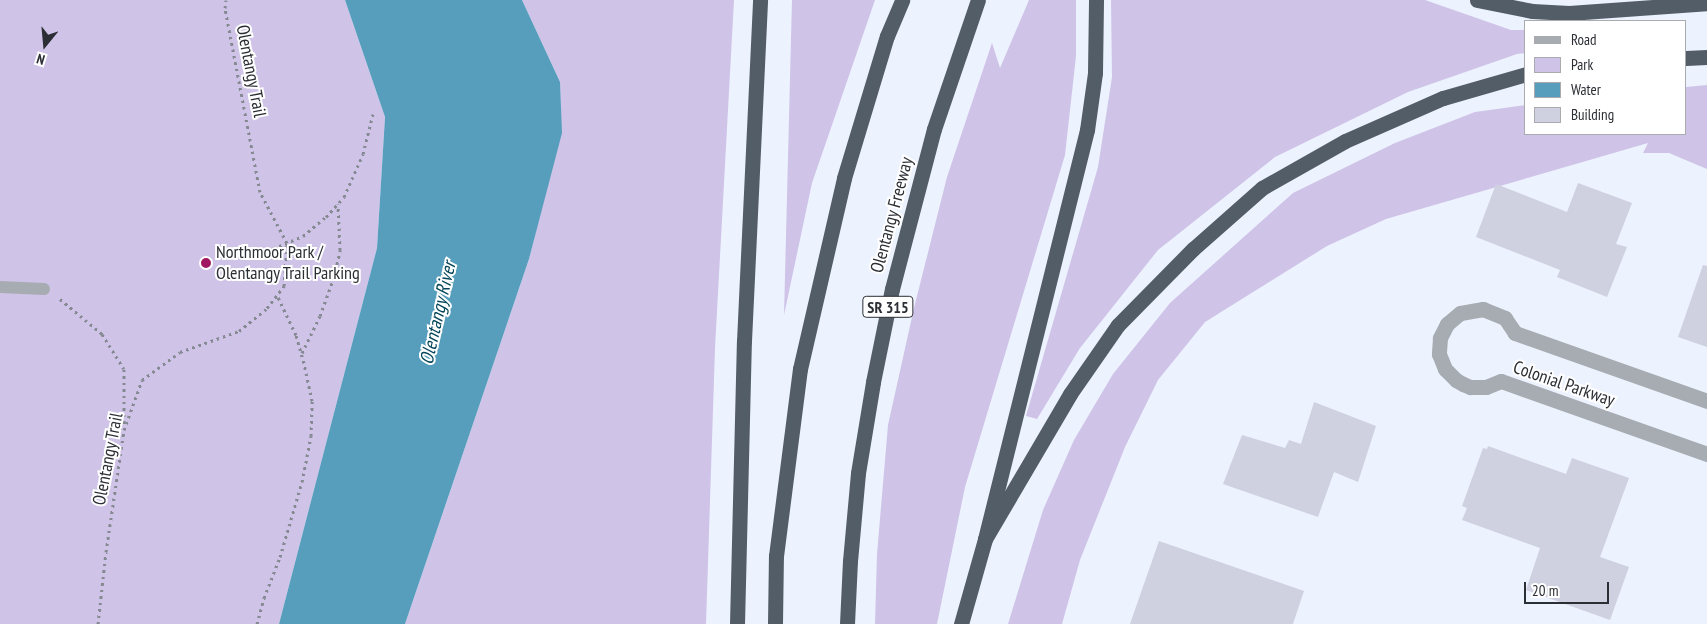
<!DOCTYPE html>
<style>
body{margin:0}
#map{position:relative;width:1707px;height:624px;overflow:hidden;background:#ecf2fe;font-family:"PT Sans Narrow",sans-serif}
div>[style]{position:absolute}
.green>*{inset:0;background:#cfc3e8}
.water>*{inset:0;background:#579ebc}
.building>*{inset:0;background:#cfd0e0}
.path>*{height:3px;margin-top:-1.5px;transform-origin:0;background:repeating-linear-gradient(90deg,#858992 0 2.5px,transparent 0 6.5px)}
.lane>*{height:12px;margin:-6px;padding:0 6px;transform-origin:6px;border-radius:6px;background:#a6acb1}
.street>*{height:15px;margin:-7.5px;padding:0 7.5px;transform-origin:7.5px;border-radius:7.5px;background:#a6acb1}
.highway>*{height:15px;margin:-7.5px;padding:0 7.5px;transform-origin:7.5px;border-radius:7.5px;background:#525d67}
.dots>*{width:14px;height:14px;translate:-50% -50%;box-sizing:border-box;border:2px solid #fff;border-radius:50%}
span{translate:-50% -50%;white-space:nowrap;text-align:center;line-height:1.15;-webkit-text-stroke:4px #fff;paint-order:stroke}
.shield-label span{padding:1px 4px;background:#fff;border:1px solid;border-radius:4px;-webkit-text-stroke-width:0}
.shield-label{font-size:16px;color:#2b2e34;font-weight:700}
.street-label{font-size:18px;color:#2b2e34}
.poi-label{font-size:18px;color:#2b2e34}
.left{translate:0 -50%;text-align:left}
.water-label{font-size:19px;color:#05465b;font-style:italic}
.legend{position:absolute;left:1524px;top:20px;width:162px;height:115px;box-sizing:border-box;background:#fff;border:1px solid #aaabae;margin:0;padding:6px 9px;list-style:none;font-size:15px;color:#2b2e34}
.legend li{display:flex;align-items:center;gap:10px;height:25px}
.legend b{width:25px;border:1px solid #aaabae}
.north{position:absolute;left:20px;top:20px;width:50px;height:50px;-webkit-text-stroke:4px #fff;paint-order:stroke;rotate:197deg;font-size:14px;font-weight:700;line-height:20px;text-align:center;color:#2b2e34}
.north::after{content:'';display:block;margin:auto;width:18px;height:22px;background:#2b2e34;clip-path:polygon(50% 0,100% 100%,50% 72%,0 100%)}
.scale{position:absolute;left:1524px;top:582px;width:85px;height:22px;box-sizing:border-box;border:2px solid #2b2e34;border-top:0;padding-left:6px;font-size:15px;line-height:18px;white-space:nowrap;color:#2b2e34;-webkit-text-stroke:4px #fff;paint-order:stroke}
</style>
<div id="map">
<div class="green">
<i style="clip-path:polygon(0 0,345px 0,385px 117px,377px 248px,279px 624px,0 624px)"></i>
<i style="clip-path:polygon(522px 0,734px 0,715px 348px,706px 624px,405px 624px,529px 259px,561px 133px,560px 82px)"></i>
<i style="clip-path:polygon(792px 0,875px 0,812px 183px,784px 315px)"></i>
<i style="clip-path:polygon(1029px 0,1076px 0,1076px 56px,1065px 155px,965px 487px,937px 624px,875px 624px,877px 554px,888px 425px,914px 308px,947px 177px,992px 43px,1000px 68px)"></i>
<i style="clip-path:polygon(1111px 0,1425px 0,1511px 30px,1526px 30px,1526px 53px,1517px 54px,1408px 92px,1275px 157px,1158px 250px,1080px 348px,1037px 419px,1026px 416px,1098px 167px,1112px 77px)"></i>
<i style="clip-path:polygon(1707px 85px,1707px 169px,1669px 153px,1643px 153px,1648px 143px,1386px 219px,1327px 246px,1205px 322px,1158px 380px,1125px 447px,1080px 560px,1062px 624px,1008px 624px,1043px 510px,1074px 440px,1113px 374px,1170px 303px,1293px 193px,1395px 143px,1475px 112px,1526px 105px,1526px 134px,1686px 134px,1686px 87px)"></i>
</div>
<div class="water">
<i style="clip-path:polygon(345px 0,522px 0,560px 82px,562px 133px,529px 259px,405px 624px,279px 624px,377px 248px,385px 117px)"></i>
</div>
<div class="building">
<i style="clip-path:polygon(1578px 183px,1632px 203px,1616px 244px,1627px 247px,1607px 297px,1557px 277px,1560px 270px,1476px 237px,1496px 184px,1567px 212px)"></i>
<i style="clip-path:polygon(1703px 265px,1707px 266px,1707px 347px,1678px 337px)"></i>
<i style="clip-path:polygon(1314px 402px,1376px 426px,1358px 482px,1334px 472px,1318px 517px,1223px 484px,1242px 435px,1285px 448px,1289px 440px,1301px 444px)"></i>
<i style="clip-path:polygon(1488px 446px,1566px 474px,1572px 458px,1629px 478px,1600px 557px,1629px 567px,1610px 620px,1526px 590px,1540px 548px,1462px 520px,1467px 508px,1462px 506px,1483px 448px,1487px 449px)"></i>
<i style="clip-path:polygon(1159px 541px,1304px 591px,1293px 624px,1130px 624px)"></i>
</div>
<div class="path">
<i style="left:255px;top:256px;width:52px;rotate:-22.6deg"></i>
<i style="left:303px;top:236px;width:30px;rotate:-40deg"></i>
<i style="left:326px;top:217px;width:27px;rotate:-48deg"></i>
<i style="left:344px;top:197px;width:47px;rotate:-66.2deg"></i>
<i style="left:363px;top:154px;width:41px;rotate:-76deg"></i>
<i style="left:60px;top:299px;width:55px;rotate:39.8deg"></i>
<i style="left:102px;top:334px;width:41px;rotate:57.8deg"></i>
<i style="left:124px;top:369px;width:58px;rotate:90deg"></i>
<i style="left:302px;top:353px;width:41px;rotate:-64.1deg"></i>
<i style="left:320px;top:316px;width:41px;rotate:-70.3deg"></i>
<i style="left:334px;top:277px;width:28px;rotate:-77deg"></i>
<i style="left:340px;top:250px;width:46px;rotate:-92.5deg"></i>
<i style="left:98px;top:624px;width:72px;rotate:-83.7deg"></i>
<i style="left:106px;top:552px;width:123px;rotate:-81.6deg"></i>
<i style="left:124px;top:430px;width:53px;rotate:-70.2deg"></i>
<i style="left:142px;top:380px;width:47px;rotate:-36.4deg"></i>
<i style="left:180px;top:352px;width:63px;rotate:-19.6deg"></i>
<i style="left:239px;top:331px;width:36px;rotate:-39deg"></i>
<i style="left:267px;top:308px;width:28px;rotate:-52deg"></i>
<i style="left:284px;top:286px;width:43px;rotate:-86deg"></i>
<i style="left:287px;top:243px;width:58px;rotate:-117.9deg"></i>
<i style="left:260px;top:192px;width:187px;rotate:-100.8deg"></i>
<i style="left:225px;top:8px;width:8px;rotate:-83deg"></i>
<i style="left:257px;top:624px;width:27px;rotate:-75deg"></i>
<i style="left:264px;top:598px;width:44px;rotate:-68.7deg"></i>
<i style="left:280px;top:557px;width:78px;rotate:-73.7deg"></i>
<i style="left:302px;top:482px;width:47px;rotate:-78.9deg"></i>
<i style="left:311px;top:436px;width:35px;rotate:-88deg"></i>
<i style="left:312px;top:401px;width:39px;rotate:-102deg"></i>
<i style="left:304px;top:363px;width:29px;rotate:-106deg"></i>
<i style="left:296px;top:335px;width:44px;rotate:-115.4deg"></i>
</div>
<div class="lane">
<i style="left:0;top:287px;width:44px;rotate:2.6deg"></i>
</div>
<div class="street">
<i style="left:1707px;top:401px;width:204px;rotate:-160.5deg"></i>
<i style="left:1515px;top:333px;width:18px;rotate:-124deg"></i>
<i style="left:1505px;top:318px;width:24px;rotate:-158deg"></i>
<i style="left:1483px;top:309px;width:23px;rotate:170deg"></i>
<i style="left:1460px;top:313px;width:17px;rotate:140deg"></i>
<i style="left:1447px;top:324px;width:16px;rotate:117deg"></i>
<i style="left:1440px;top:338px;width:16px;rotate:94deg"></i>
<i style="left:1439px;top:354px;width:16px;rotate:68deg"></i>
<i style="left:1445px;top:369px;width:16px;rotate:45deg"></i>
<i style="left:1456px;top:380px;width:8px;rotate:30deg"></i>
<i style="left:1463px;top:384px;width:8px;rotate:23deg"></i>
<i style="left:1470px;top:387px;width:16px"></i>
<i style="left:1486px;top:387px;width:16px;rotate:-22deg"></i>
<i style="left:1501px;top:381px;width:219px;rotate:19.5deg"></i>
</div>
<div class="highway">
<i style="left:1477px;top:0;width:56px;rotate:11.3deg"></i>
<i style="left:1532px;top:11px;width:37px;rotate:3deg"></i>
<i style="left:1569px;top:13px;width:138px;rotate:-4.1deg"></i>
<i style="left:1686px;top:58px;width:21px;rotate:-3deg"></i>
<i style="left:985px;top:539px;width:168px;rotate:-59.6deg"></i>
<i style="left:1070px;top:394px;width:84px;rotate:-55.2deg"></i>
<i style="left:1118px;top:325px;width:107px;rotate:-45.4deg"></i>
<i style="left:1193px;top:249px;width:92px;rotate:-41.5deg"></i>
<i style="left:1262px;top:188px;width:95px;rotate:-29.5deg"></i>
<i style="left:1345px;top:141px;width:107px;rotate:-23.7deg"></i>
<i style="left:1443px;top:98px;width:86px;rotate:-16.1deg"></i>
<i style="left:737px;top:624px;width:283px;rotate:-88.6deg"></i>
<i style="left:744px;top:341px;width:341px;rotate:-87.3deg"></i>
<i style="left:775px;top:624px;width:68px;rotate:-89.2deg"></i>
<i style="left:776px;top:556px;width:189px;rotate:-82.7deg"></i>
<i style="left:800px;top:369px;width:196px;rotate:-77deg"></i>
<i style="left:844px;top:178px;width:148px;rotate:-73.2deg"></i>
<i style="left:887px;top:36px;width:39px;rotate:-67deg"></i>
<i style="left:847px;top:624px;width:63px;rotate:-87.3deg"></i>
<i style="left:850px;top:561px;width:88px;rotate:-84.8deg"></i>
<i style="left:858px;top:473px;width:92px;rotate:-80.6deg"></i>
<i style="left:873px;top:382px;width:95px;rotate:-78.5deg"></i>
<i style="left:892px;top:289px;width:165px;rotate:-75.3deg"></i>
<i style="left:934px;top:129px;width:136px;rotate:-71.2deg"></i>
<i style="left:961px;top:624px;width:88px;rotate:-74.2deg"></i>
<i style="left:985px;top:539px;width:422px;rotate:-76deg"></i>
<i style="left:1087px;top:130px;width:58px;rotate:-82deg"></i>
<i style="left:1095px;top:73px;width:73px;rotate:-89.2deg"></i>
</div>
<div class="dots">
<i style="left:206px;top:263px;background:#a11660"></i>
</div>
<div class="shield-label">
<span style="left:888px;top:307px">SR 315</span>
</div>
<div class="street-label">
<span style="left:251px;top:71px;rotate:79deg">Olentangy Trail</span>
<span style="left:892px;top:215px;rotate:-75deg">Olentangy Freeway</span>
<span style="left:1564px;top:384px;rotate:19deg">Colonial Parkway</span>
<span style="left:108px;top:459px;rotate:-79deg">Olentangy Trail</span>
</div>
<div class="poi-label">
<span class="left" style="left:216px;top:263px">Northmoor Park /<br>Olentangy Trail Parking</span>
</div>
<div class="water-label">
<span style="left:438px;top:313px;rotate:-77deg">Olentangy River</span>
</div>
<ul class="legend">
<li><b style="height:6px;background:#a6acb1"></b>Road</li>
<li><b style="height:14px;background:#cfc3e8"></b>Park</li>
<li><b style="height:14px;background:#579ebc"></b>Water</li>
<li><b style="height:14px;background:#cfd0e0"></b>Building</li>
</ul>
<div class="north">N</div>
<div class="scale">20 m</div>
</div>
